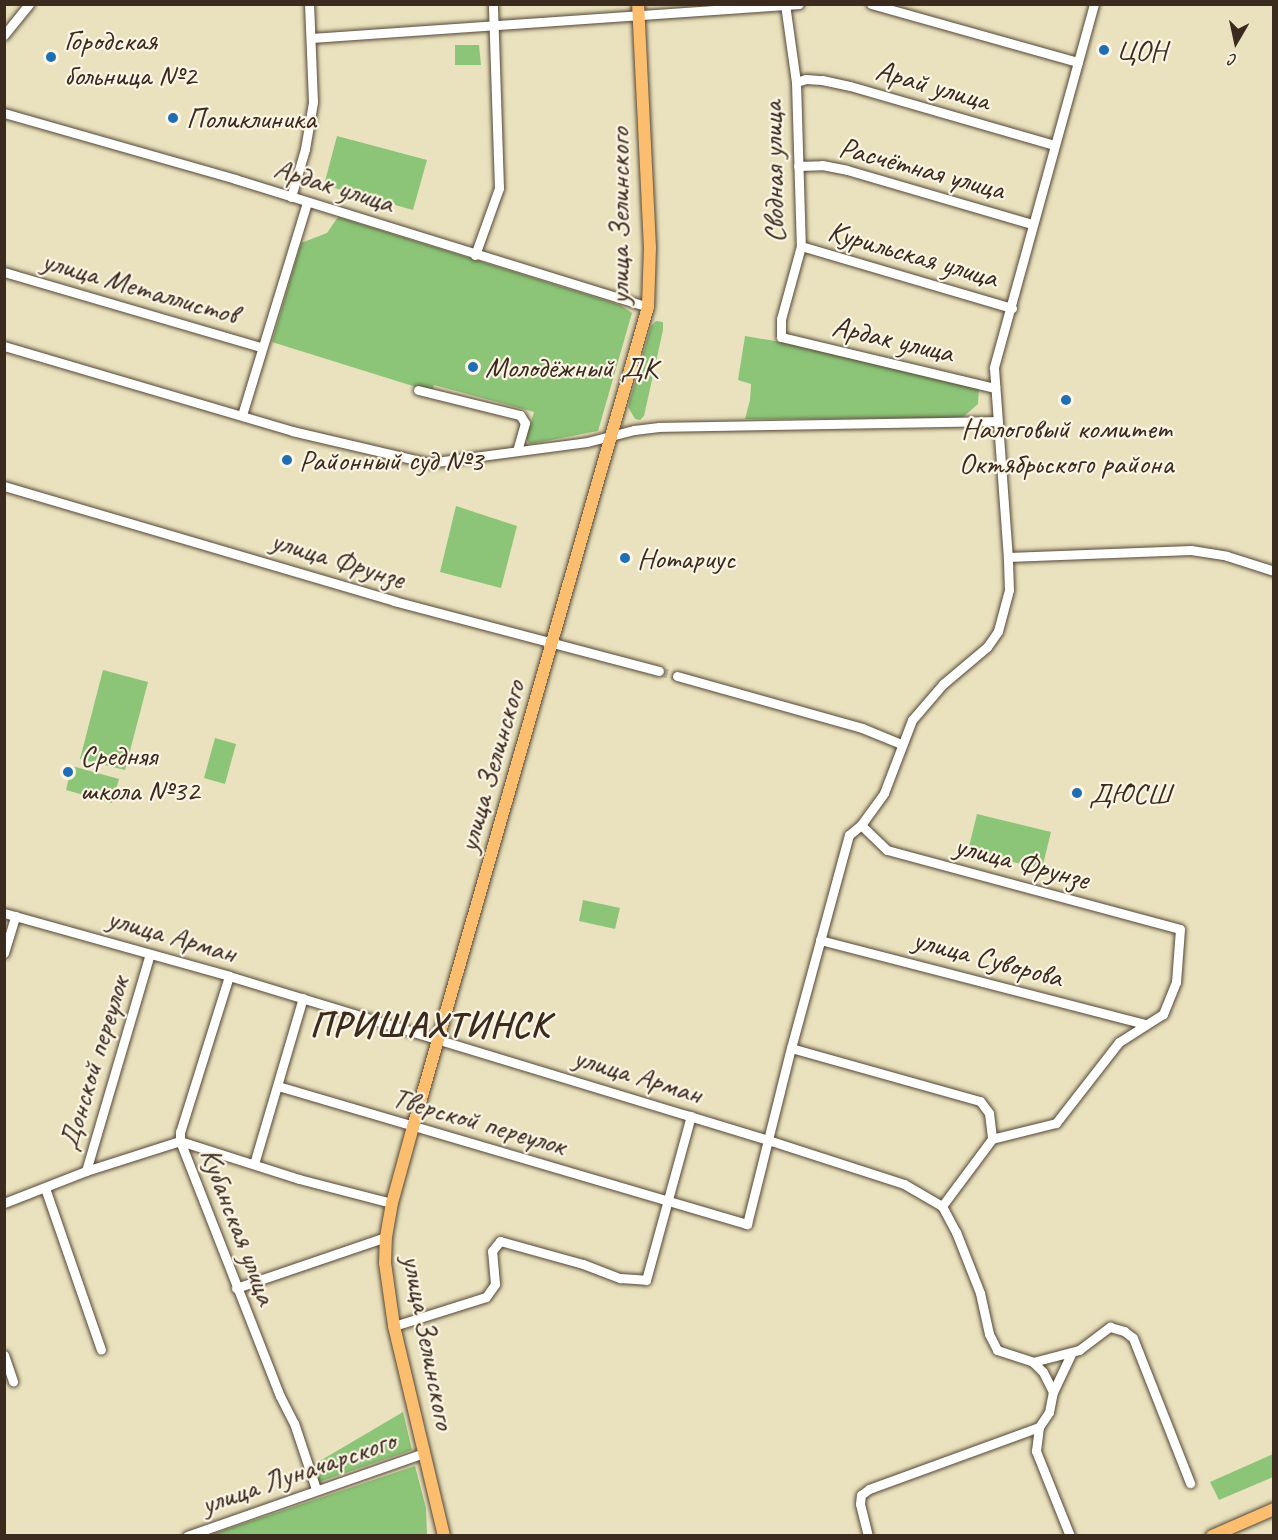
<!DOCTYPE html>
<meta charset="utf-8">
<style>
body{margin:0}
#map{position:relative;width:1278px;height:1540px;overflow:hidden;background:#eae2be;font-family:Caveat,sans-serif}
div>[style]{position:absolute}
.green>*{inset:0;background:#8cc578}
.minor-tunnel>*{height:9px;margin-top:-4.5px;transform-origin:0;background:repeating-linear-gradient(90deg,#c7bd9e 0 9px,transparent 0 13.5px)}
.roads{filter:drop-shadow(0 0 2px #554636) drop-shadow(0 0 2px #554636)}
.minor>*{height:9px;margin:-4.5px;padding:0 4.5px;transform-origin:4.5px;border-radius:4.5px;background:#fff}
.major>*{height:12px;margin:-6px;padding:0 6px;transform-origin:6px;border-radius:6px;background:#fabe6e}
.dots>*{width:16px;height:16px;translate:-50% -50%;box-sizing:border-box;border:3px solid #fcf5e5;border-radius:50%}
span{translate:-50% -50%;white-space:nowrap;text-align:center;line-height:1.15;-webkit-text-stroke:4.5px #fcf5e5;paint-order:stroke}
.poi-label{font-size:30px;color:#3b2a1e}
.left{translate:0 -50%;text-align:left}
.street-label{font-size:30px;color:#3b2a1e}
.district-label{font-size:36px;color:#3b2a1e;font-weight:700;letter-spacing:1.5px}
.frame{position:absolute;inset:0;border:6px solid #3b2a1e;pointer-events:none}
.north{position:absolute;left:1206px;top:12px;width:60px;height:60px;-webkit-text-stroke:4px #fcf5e5;paint-order:stroke;rotate:189deg;font-size:16px;font-weight:700;line-height:24px;text-align:center;color:#3b2a1e}
.north::after{content:'';display:block;margin:auto;width:21px;height:27px;background:#3b2a1e;clip-path:polygon(50% 0,100% 100%,50% 72%,0 100%)}
</style>
<div id="map">
<div class="green">
<i style="clip-path:polygon(455px 45px,479px 45px,481px 65px,455px 65px)"></i>
<i style="clip-path:polygon(337px 136px,427px 160px,413px 210px,324px 185px)"></i>
<i style="clip-path:polygon(338px 217px,620px 305px,632px 313px,598px 431px,530px 444px,526px 439px,534px 412px,434px 385px,432px 392px,272px 342px,301px 243px,327px 233px)"></i>
<i style="clip-path:polygon(656px 321px,663px 322px,663px 330px,644px 416px,640px 420px,635px 419px,628px 407px,651px 326px)"></i>
<i style="clip-path:polygon(745px 336px,775px 341px,979px 388px,978px 404px,962px 418px,745px 419px,750px 400px,751px 384px,738px 380px)"></i>
<i style="clip-path:polygon(456px 506px,517px 526px,501px 588px,440px 572px)"></i>
<i style="clip-path:polygon(103px 670px,148px 682px,125px 770px,80px 759px)"></i>
<i style="clip-path:polygon(215px 738px,236px 744px,225px 784px,204px 778px)"></i>
<i style="clip-path:polygon(72px 766px,119px 779px,112px 803px,66px 790px)"></i>
<i style="clip-path:polygon(977px 814px,1051px 832px,1042px 869px,968px 851px)"></i>
<i style="clip-path:polygon(583px 900px,620px 908px,615px 929px,579px 921px)"></i>
<i style="clip-path:polygon(403px 1412px,412px 1450px,319px 1482px,313px 1465px)"></i>
<i style="clip-path:polygon(1273px 1454px,1273px 1477px,1219px 1500px,1210px 1482px)"></i>
<i style="clip-path:polygon(415px 1466px,426px 1508px,427px 1535px,210px 1535px)"></i>
</div>
<div class="minor-tunnel">
<i style="left:659px;top:671px;width:19px;rotate:16deg"></i>
</div>
<div class="roads">
<div class="minor">
<i style="left:785px;top:4px;width:79px;rotate:82deg"></i>
<i style="left:796px;top:82px;width:164px;rotate:88.3deg"></i>
<i style="left:801px;top:246px;width:76px;rotate:105.3deg"></i>
<i style="left:781px;top:319px;width:18px;rotate:90deg"></i>
<i style="left:781px;top:337px;width:220px;rotate:13.4deg"></i>
<i style="left:871px;top:4px;width:215px;rotate:15.7deg"></i>
<i style="left:1094px;top:4px;width:377px;rotate:105.4deg"></i>
<i style="left:994px;top:368px;width:190px;rotate:85.8deg"></i>
<i style="left:1008px;top:557px;width:183px;rotate:-2.2deg"></i>
<i style="left:1191px;top:550px;width:36px;rotate:9deg"></i>
<i style="left:1227px;top:556px;width:49px;rotate:17.7deg"></i>
<i style="left:4px;top:35px;width:40px;rotate:-51deg"></i>
<i style="left:312px;top:38px;width:488px;rotate:-4deg"></i>
<i style="left:796px;top:82px;width:10px;rotate:-17deg"></i>
<i style="left:806px;top:79px;width:16px;rotate:4deg"></i>
<i style="left:822px;top:80px;width:29px;rotate:12deg"></i>
<i style="left:850px;top:86px;width:213px;rotate:16.1deg"></i>
<i style="left:4px;top:113px;width:240px;rotate:15.9deg"></i>
<i style="left:235px;top:179px;width:432px;rotate:17.2deg"></i>
<i style="left:798px;top:166px;width:24px;rotate:-2deg"></i>
<i style="left:822px;top:165px;width:25px;rotate:11deg"></i>
<i style="left:847px;top:170px;width:193px;rotate:16.3deg"></i>
<i style="left:291px;top:197px;width:50px;rotate:-73.7deg"></i>
<i style="left:305px;top:149px;width:48px;rotate:-80.3deg"></i>
<i style="left:313px;top:102px;width:98px;rotate:-92.3deg"></i>
<i style="left:801px;top:246px;width:220px;rotate:16.4deg"></i>
<i style="left:475px;top:255px;width:71px;rotate:-70.3deg"></i>
<i style="left:499px;top:188px;width:184px;rotate:-91.9deg"></i>
<i style="left:4px;top:272px;width:268px;rotate:16.3deg"></i>
<i style="left:4px;top:346px;width:300px;rotate:16.4deg"></i>
<i style="left:292px;top:431px;width:140px;rotate:13.2deg"></i>
<i style="left:428px;top:463px;width:160px;rotate:-7.5deg"></i>
<i style="left:587px;top:442px;width:49px;rotate:-14.3deg"></i>
<i style="left:634px;top:430px;width:25px;rotate:-7deg"></i>
<i style="left:659px;top:427px;width:338px;rotate:-1deg"></i>
<i style="left:418px;top:390px;width:105px;rotate:13.8deg"></i>
<i style="left:520px;top:415px;width:9px;rotate:58deg"></i>
<i style="left:525px;top:423px;width:29px;rotate:106deg"></i>
<i style="left:242px;top:415px;width:223px;rotate:-73deg"></i>
<i style="left:4px;top:486px;width:407px;rotate:16.4deg"></i>
<i style="left:394px;top:601px;width:274px;rotate:14.8deg"></i>
<i style="left:677px;top:676px;width:192px;rotate:15.7deg"></i>
<i style="left:862px;top:728px;width:42px;rotate:22.3deg"></i>
<i style="left:861px;top:825px;width:36px;rotate:44deg"></i>
<i style="left:887px;top:850px;width:303px;rotate:15.1deg"></i>
<i style="left:1180px;top:929px;width:53px;rotate:94.3deg"></i>
<i style="left:1176px;top:982px;width:35px;rotate:112deg"></i>
<i style="left:1163px;top:1014px;width:52px;rotate:147.5deg"></i>
<i style="left:1119px;top:1042px;width:103px;rotate:127.9deg"></i>
<i style="left:1056px;top:1123px;width:66px;rotate:166deg"></i>
<i style="left:992px;top:1139px;width:84px;rotate:126.7deg"></i>
<i style="left:4px;top:913px;width:234px;rotate:15.6deg"></i>
<i style="left:229px;top:976px;width:563px;rotate:16.92deg"></i>
<i style="left:768px;top:1140px;width:143px;rotate:17.9deg"></i>
<i style="left:904px;top:1184px;width:44px;rotate:30.1deg"></i>
<i style="left:820px;top:940px;width:335px;rotate:14.5deg"></i>
<i style="left:4px;top:953px;width:39px;rotate:-73deg"></i>
<i style="left:229px;top:976px;width:164px;rotate:107.4deg"></i>
<i style="left:180px;top:1132px;width:9px;rotate:90deg"></i>
<i style="left:180px;top:1141px;width:274px;rotate:68.6deg"></i>
<i style="left:280px;top:1396px;width:30px;rotate:63deg"></i>
<i style="left:294px;top:1423px;width:70px;rotate:71.6deg"></i>
<i style="left:791px;top:1048px;width:196px;rotate:15.7deg"></i>
<i style="left:980px;top:1101px;width:15px;rotate:53deg"></i>
<i style="left:989px;top:1113px;width:26px;rotate:83deg"></i>
<i style="left:278px;top:1086px;width:489px;rotate:16.4deg"></i>
<i style="left:747px;top:1224px;width:181px;rotate:-76deg"></i>
<i style="left:791px;top:1048px;width:221px;rotate:-74.8deg"></i>
<i style="left:849px;top:835px;width:16px;rotate:-40deg"></i>
<i style="left:861px;top:825px;width:39px;rotate:-54deg"></i>
<i style="left:884px;top:793px;width:78px;rotate:-69deg"></i>
<i style="left:912px;top:720px;width:48px;rotate:-49.3deg"></i>
<i style="left:943px;top:684px;width:57px;rotate:-40.1deg"></i>
<i style="left:987px;top:647px;width:19px;rotate:-55deg"></i>
<i style="left:998px;top:631px;width:42px;rotate:-75deg"></i>
<i style="left:1009px;top:590px;width:33px;rotate:-92deg"></i>
<i style="left:254px;top:1164px;width:173px;rotate:-73.6deg"></i>
<i style="left:86px;top:1171px;width:99px;rotate:-17.7deg"></i>
<i style="left:180px;top:1141px;width:125px;rotate:17.7deg"></i>
<i style="left:299px;top:1179px;width:96px;rotate:14.5deg"></i>
<i style="left:45px;top:1188px;width:171px;rotate:70.9deg"></i>
<i style="left:4px;top:1203px;width:88px;rotate:-21.3deg"></i>
<i style="left:86px;top:1171px;width:226px;rotate:-73.6deg"></i>
<i style="left:942px;top:1206px;width:30px;rotate:62deg"></i>
<i style="left:956px;top:1232px;width:66px;rotate:68.5deg"></i>
<i style="left:980px;top:1293px;width:42px;rotate:77.6deg"></i>
<i style="left:989px;top:1334px;width:18px;rotate:63deg"></i>
<i style="left:997px;top:1350px;width:38px;rotate:18deg"></i>
<i style="left:1033px;top:1362px;width:14px;rotate:45deg"></i>
<i style="left:1043px;top:1372px;width:22px;rotate:63deg"></i>
<i style="left:236px;top:1288px;width:158px;rotate:-18.8deg"></i>
<i style="left:394px;top:1326px;width:96px;rotate:-17.5deg"></i>
<i style="left:486px;top:1297px;width:16px;rotate:-55deg"></i>
<i style="left:495px;top:1284px;width:33px;rotate:-95deg"></i>
<i style="left:492px;top:1251px;width:13px;rotate:-51deg"></i>
<i style="left:500px;top:1241px;width:86px;rotate:15.5deg"></i>
<i style="left:583px;top:1264px;width:40px;rotate:21deg"></i>
<i style="left:620px;top:1278px;width:26px;rotate:4deg"></i>
<i style="left:646px;top:1280px;width:170px;rotate:-74.7deg"></i>
<i style="left:4px;top:1355px;width:28px;rotate:71deg"></i>
<i style="left:1033px;top:1362px;width:48px;rotate:-14.6deg"></i>
<i style="left:1079px;top:1350px;width:39px;rotate:-37deg"></i>
<i style="left:1110px;top:1327px;width:15px;rotate:16deg"></i>
<i style="left:1124px;top:1331px;width:11px;rotate:38deg"></i>
<i style="left:1133px;top:1338px;width:156px;rotate:68.5deg"></i>
<i style="left:187px;top:1536px;width:251px;rotate:-19.3deg"></i>
<i style="left:868px;top:1536px;width:33px;rotate:-104deg"></i>
<i style="left:860px;top:1504px;width:9px;rotate:-84deg"></i>
<i style="left:861px;top:1495px;width:10px;rotate:-37deg"></i>
<i style="left:869px;top:1489px;width:181px;rotate:-20deg"></i>
<i style="left:1070px;top:1536px;width:92px;rotate:-111.8deg"></i>
<i style="left:1036px;top:1451px;width:24px;rotate:-83deg"></i>
<i style="left:1039px;top:1427px;width:18px;rotate:-56deg"></i>
<i style="left:1049px;top:1412px;width:20px;rotate:-79deg"></i>
<i style="left:1053px;top:1392px;width:44px;rotate:-64.6deg"></i>
</div>
<div class="major">
<i style="left:444px;top:1536px;width:216px;rotate:-103.4deg"></i>
<i style="left:394px;top:1326px;width:64px;rotate:-98.1deg"></i>
<i style="left:385px;top:1263px;width:26px;rotate:-88deg"></i>
<i style="left:386px;top:1237px;width:35px;rotate:-80deg"></i>
<i style="left:392px;top:1203px;width:79px;rotate:-74.6deg"></i>
<i style="left:413px;top:1127px;width:853px;rotate:-74.01deg"></i>
<i style="left:648px;top:307px;width:59px;rotate:-88.1deg"></i>
<i style="left:650px;top:248px;width:244px;rotate:-92.8deg"></i>
<i style="left:1212px;top:1536px;width:68px;rotate:-23.5deg"></i>
</div>
</div>
<div class="dots">
<i style="left:1104px;top:50px;background:#1f6fb2"></i>
<i style="left:51px;top:57px;background:#1f6fb2"></i>
<i style="left:173px;top:118px;background:#1f6fb2"></i>
<i style="left:473px;top:367px;background:#1f6fb2"></i>
<i style="left:1066px;top:400px;background:#1f6fb2"></i>
<i style="left:287px;top:460px;background:#1f6fb2"></i>
<i style="left:625px;top:558px;background:#1f6fb2"></i>
<i style="left:68px;top:772px;background:#1f6fb2"></i>
<i style="left:1077px;top:793px;background:#1f6fb2"></i>
</div>
<div class="poi-label">
<span class="left" style="left:64px;top:57px">Городская<br>больница №2</span>
<span class="left" style="left:1116px;top:50px">ЦОН</span>
<span class="left" style="left:186px;top:118px">Поликлиника</span>
<span class="left" style="left:485px;top:367px">Молодёжный ДК</span>
<span style="left:1066px;top:445px">Налоговый комитет<br>Октябрьского района</span>
<span class="left" style="left:299px;top:460px">Районный суд №3</span>
<span class="left" style="left:637px;top:558px">Нотариус</span>
<span class="left" style="left:80px;top:772px">Средняя<br>школа №32</span>
<span class="left" style="left:1089px;top:793px">ДЮСШ</span>
</div>
<div class="street-label">
<span style="left:933px;top:85px;rotate:16deg">Арай улица</span>
<span style="left:922px;top:168px;rotate:15deg">Расчётная улица</span>
<span style="left:773px;top:172px;rotate:-91deg">Сводная улица</span>
<span style="left:334px;top:185px;rotate:17deg">Ардак улица</span>
<span style="left:619px;top:216px;rotate:-90deg">улица Зелинского</span>
<span style="left:913px;top:254px;rotate:16deg">Курильская улица</span>
<span style="left:140px;top:287px;rotate:16deg">улица Металлистов</span>
<span style="left:893px;top:339px;rotate:13deg">Ардак улица</span>
<span style="left:338px;top:559px;rotate:17deg">улица Фрунзе</span>
<span style="left:491px;top:766px;rotate:-74deg">улица Зелинского</span>
<span style="left:1022px;top:862px;rotate:15deg">улица Фрунзе</span>
<span style="left:172px;top:935px;rotate:16deg">улица Арман</span>
<span style="left:988px;top:958px;rotate:15deg">улица Суворова</span>
<span style="left:93px;top:1063px;rotate:-73deg">Донской переулок</span>
<span style="left:638px;top:1075px;rotate:17deg">улица Арман</span>
<span style="left:479px;top:1121px;rotate:16deg">Тверской переулок</span>
<span style="left:239px;top:1226px;rotate:69deg">Кубанская улица</span>
<span style="left:429px;top:1342px;rotate:79deg">улица Зелинского</span>
<span style="left:298px;top:1472px;rotate:-19deg">улица Луначарского</span>
</div>
<div class="district-label">
<span style="left:430px;top:1025px">ПРИШАХТИНСК</span>
</div>
<div class="frame"></div>
<div class="north">С</div>
</div>
